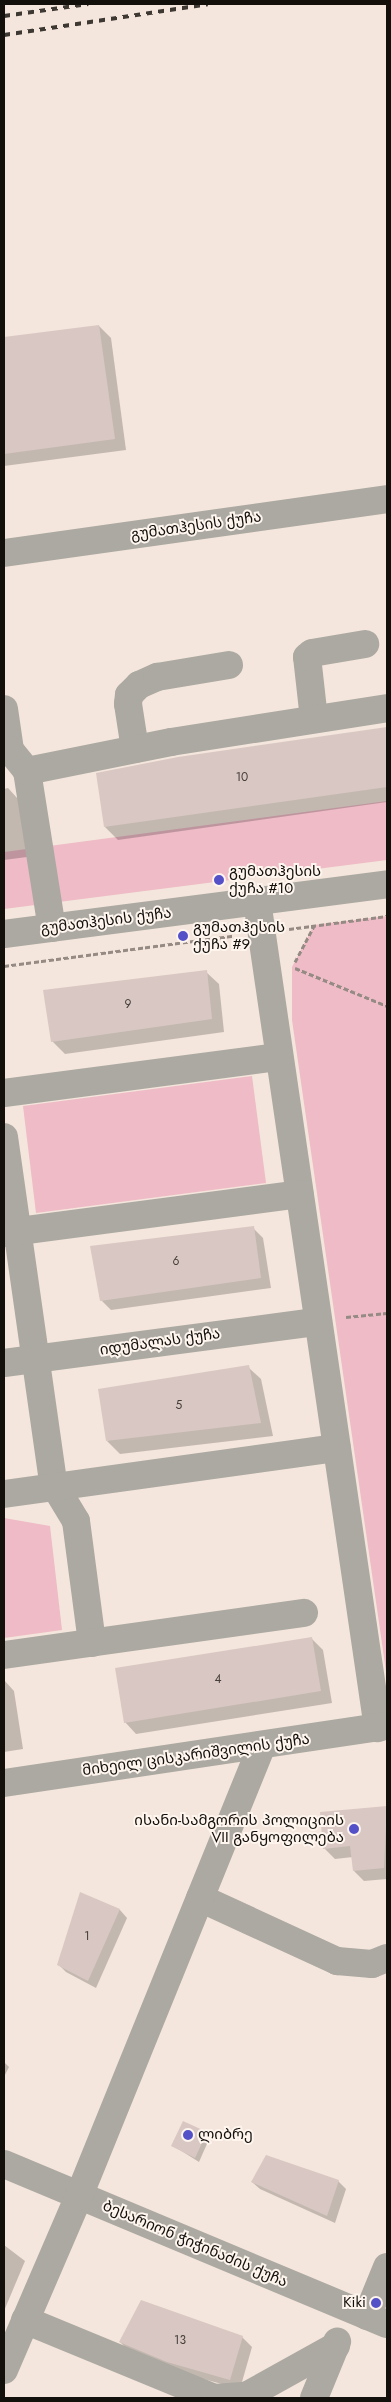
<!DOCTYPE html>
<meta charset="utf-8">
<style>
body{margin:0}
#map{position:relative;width:391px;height:2402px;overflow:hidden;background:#f4e6dc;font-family:Jost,"Noto Sans Georgian",sans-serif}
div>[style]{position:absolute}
.green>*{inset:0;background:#eebbc6}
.shadow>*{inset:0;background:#0003}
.building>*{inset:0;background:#d9c7c3}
.path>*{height:3px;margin-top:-1.5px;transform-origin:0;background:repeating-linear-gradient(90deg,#958b84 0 5px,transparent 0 7.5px)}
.minor>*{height:28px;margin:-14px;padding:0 14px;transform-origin:14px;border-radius:14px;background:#aba9a2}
.rail>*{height:4px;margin-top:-2px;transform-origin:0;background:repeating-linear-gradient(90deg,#3e3833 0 6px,transparent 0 12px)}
.dots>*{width:14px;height:14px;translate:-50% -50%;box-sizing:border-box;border:2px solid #fdf5ee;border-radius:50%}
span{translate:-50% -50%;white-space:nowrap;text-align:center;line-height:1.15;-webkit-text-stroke:4px #fdf5ee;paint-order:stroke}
.number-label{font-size:12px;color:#443d39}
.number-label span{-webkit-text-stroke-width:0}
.street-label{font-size:15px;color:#130f0b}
.poi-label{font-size:15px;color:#130f0b}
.left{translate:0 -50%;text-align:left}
.right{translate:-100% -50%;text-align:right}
.frame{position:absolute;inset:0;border:5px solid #130f0b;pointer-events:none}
</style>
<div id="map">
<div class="green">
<i style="clip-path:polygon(387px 801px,387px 860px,4px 909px,4px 852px)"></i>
<i style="clip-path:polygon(387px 916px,387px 1678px,292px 1020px,292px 967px,314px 925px)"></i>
<i style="clip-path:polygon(252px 1076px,266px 1183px,36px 1213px,23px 1106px)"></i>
<i style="clip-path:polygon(4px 1518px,50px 1526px,62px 1630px,4px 1638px)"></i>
</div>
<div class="shadow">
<i style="clip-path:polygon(99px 326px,111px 338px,126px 450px,4px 466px,4px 339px)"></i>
<i style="clip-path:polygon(387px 728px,387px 802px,118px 840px,105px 827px,178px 758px)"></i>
<i style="clip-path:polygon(8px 788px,18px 799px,27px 857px,4px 860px,4px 789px)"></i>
<i style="clip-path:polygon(206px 972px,219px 984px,224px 1032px,65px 1054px,52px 1041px)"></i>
<i style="clip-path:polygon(253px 1228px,263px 1238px,271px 1288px,111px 1310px,101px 1300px)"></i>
<i style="clip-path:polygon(248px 1367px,261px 1379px,273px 1436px,120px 1454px,107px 1441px)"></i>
<i style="clip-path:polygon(311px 1638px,323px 1650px,332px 1703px,136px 1734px,125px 1722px)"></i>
<i style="clip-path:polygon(4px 1680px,14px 1691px,23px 1749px,4px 1752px)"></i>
<i style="clip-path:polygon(387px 1807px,387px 1879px,364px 1881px,354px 1871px,353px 1857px,335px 1859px,325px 1849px,321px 1814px)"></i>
<i style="clip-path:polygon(81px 1894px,120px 1910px,127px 1918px,96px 1988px,66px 1972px,58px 1964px)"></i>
<i style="clip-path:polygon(4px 2062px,9px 2067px,4px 2077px)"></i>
<i style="clip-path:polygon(206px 2133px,210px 2137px,199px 2162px,172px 2145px)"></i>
<i style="clip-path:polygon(338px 2181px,346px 2189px,335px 2223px,260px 2189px,252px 2182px)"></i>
<i style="clip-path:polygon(4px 2245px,25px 2261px,4px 2311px)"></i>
<i style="clip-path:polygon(242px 2337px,252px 2347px,240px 2389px,178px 2372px,130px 2352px,120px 2342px)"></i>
</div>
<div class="building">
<i style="clip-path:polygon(99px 325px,115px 439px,4px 454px,4px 337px)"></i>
<i style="clip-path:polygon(387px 727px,387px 787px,104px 827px,96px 773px,178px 757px)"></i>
<i style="clip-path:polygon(207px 970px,212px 1019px,51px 1042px,43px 990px)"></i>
<i style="clip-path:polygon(254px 1226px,261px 1278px,100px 1301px,90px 1246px)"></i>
<i style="clip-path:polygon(249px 1365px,261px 1423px,106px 1441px,98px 1389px)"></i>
<i style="clip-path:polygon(312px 1637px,321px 1691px,124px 1723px,115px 1668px)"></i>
<i style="clip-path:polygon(387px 1806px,384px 1868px,353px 1871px,350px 1846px,323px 1849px,320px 1812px)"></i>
<i style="clip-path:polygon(80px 1892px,120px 1909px,88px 1981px,57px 1965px)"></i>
<i style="clip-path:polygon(183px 2121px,207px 2132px,195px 2158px,171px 2146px)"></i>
<i style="clip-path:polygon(266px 2155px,339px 2180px,327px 2216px,251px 2182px)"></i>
<i style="clip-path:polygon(141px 2300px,243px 2336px,230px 2380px,167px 2362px,119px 2342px)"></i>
</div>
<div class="path">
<i style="left:289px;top:929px;width:99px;rotate:-7.6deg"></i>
<i style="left:295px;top:962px;width:41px;rotate:-62.2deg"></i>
<i style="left:4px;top:966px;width:231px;rotate:-7.5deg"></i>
<i style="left:295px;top:968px;width:100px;rotate:22.4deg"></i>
<i style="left:346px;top:1317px;width:41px;rotate:-5.6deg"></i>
</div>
<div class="minor">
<i style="left:4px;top:553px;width:387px;rotate:-8deg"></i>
<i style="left:4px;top:709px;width:41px;rotate:81.7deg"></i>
<i style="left:314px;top:719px;width:62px;rotate:-96.4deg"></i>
<i style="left:307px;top:657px;width:6px;rotate:-39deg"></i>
<i style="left:312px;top:653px;width:54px;rotate:-9.6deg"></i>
<i style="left:4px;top:748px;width:6px;rotate:18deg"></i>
<i style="left:10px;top:750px;width:27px;rotate:51deg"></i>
<i style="left:27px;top:771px;width:159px;rotate:81deg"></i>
<i style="left:135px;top:749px;width:46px;rotate:-98.8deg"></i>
<i style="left:128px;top:704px;width:9px;rotate:-84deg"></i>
<i style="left:129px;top:695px;width:14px;rotate:-45deg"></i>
<i style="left:139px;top:685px;width:20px;rotate:-24deg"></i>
<i style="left:157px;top:677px;width:73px;rotate:-9.5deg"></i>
<i style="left:27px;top:771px;width:147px;rotate:-11.4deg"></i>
<i style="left:171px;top:742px;width:219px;rotate:-8.9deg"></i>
<i style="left:257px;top:901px;width:836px;rotate:81.68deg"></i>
<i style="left:4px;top:934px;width:386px;rotate:-7.4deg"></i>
<i style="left:4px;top:1093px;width:277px;rotate:-7.5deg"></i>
<i style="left:4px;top:1137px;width:349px;rotate:81.9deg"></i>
<i style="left:53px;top:1483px;width:44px;rotate:58.8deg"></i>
<i style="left:76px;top:1521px;width:123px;rotate:82.5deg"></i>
<i style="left:4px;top:1233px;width:298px;rotate:-7.5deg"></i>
<i style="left:4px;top:1363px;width:316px;rotate:-7.5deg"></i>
<i style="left:4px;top:1494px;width:336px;rotate:-7.9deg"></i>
<i style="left:4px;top:1655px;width:303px;rotate:-8deg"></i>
<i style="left:4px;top:1783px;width:387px;rotate:-8.5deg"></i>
<i style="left:200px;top:1898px;width:151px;rotate:24.7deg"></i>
<i style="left:337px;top:1961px;width:35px;rotate:5deg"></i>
<i style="left:372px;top:1964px;width:16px;rotate:-22deg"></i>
<i style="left:4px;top:2164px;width:415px;rotate:22.7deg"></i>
<i style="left:367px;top:2316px;width:53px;rotate:-67.8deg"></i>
<i style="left:25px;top:2320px;width:204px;rotate:22.4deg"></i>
<i style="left:214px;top:2398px;width:32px;rotate:-4deg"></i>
<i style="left:246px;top:2396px;width:103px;rotate:-29.1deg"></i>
<i style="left:4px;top:2370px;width:189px;rotate:-66.7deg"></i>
<i style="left:79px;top:2196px;width:486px;rotate:-67.9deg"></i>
<i style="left:314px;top:2398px;width:61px;rotate:-67.7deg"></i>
</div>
<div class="rail">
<i style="left:4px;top:16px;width:85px;rotate:-8.1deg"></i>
<i style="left:4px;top:35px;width:206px;rotate:-8.6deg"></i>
</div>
<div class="dots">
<i style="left:219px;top:880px;background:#5450c8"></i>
<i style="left:183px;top:936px;background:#5450c8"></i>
<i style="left:354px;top:1829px;background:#5450c8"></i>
<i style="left:188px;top:2135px;background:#5450c8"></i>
<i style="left:376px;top:2303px;background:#5450c8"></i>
</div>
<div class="number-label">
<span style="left:242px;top:778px">10</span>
<span style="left:128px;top:1005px">9</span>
<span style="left:176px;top:1262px">6</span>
<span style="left:179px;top:1406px">5</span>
<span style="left:218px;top:1680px">4</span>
<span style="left:87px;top:1937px">1</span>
<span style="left:180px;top:2341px">13</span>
</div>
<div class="street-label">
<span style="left:196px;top:526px;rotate:-8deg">გუმათჰესის ქუჩა</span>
<span style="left:106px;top:921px;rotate:-7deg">გუმათჰესის ქუჩა</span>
<span style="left:160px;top:1342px;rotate:-8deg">იდუმალას ქუჩა</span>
<span style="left:196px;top:1755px;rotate:-8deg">მიხეილ ცისკარიშვილის ქუჩა</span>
<span style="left:195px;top:2244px;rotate:23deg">ბესარიონ ჭიჭინაძის ქუჩა</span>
</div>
<div class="poi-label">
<span class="left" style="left:229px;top:880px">გუმათჰესის<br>ქუჩა #10</span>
<span class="left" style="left:193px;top:936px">გუმათჰესის<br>ქუჩა #9</span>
<span class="right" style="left:344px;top:1829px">ისანი-სამგორის პოლიციის<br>VII განყოფილება</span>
<span class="left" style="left:198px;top:2135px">ლიბრე</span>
<span class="right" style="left:366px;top:2303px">Kiki</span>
</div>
<div class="frame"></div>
</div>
